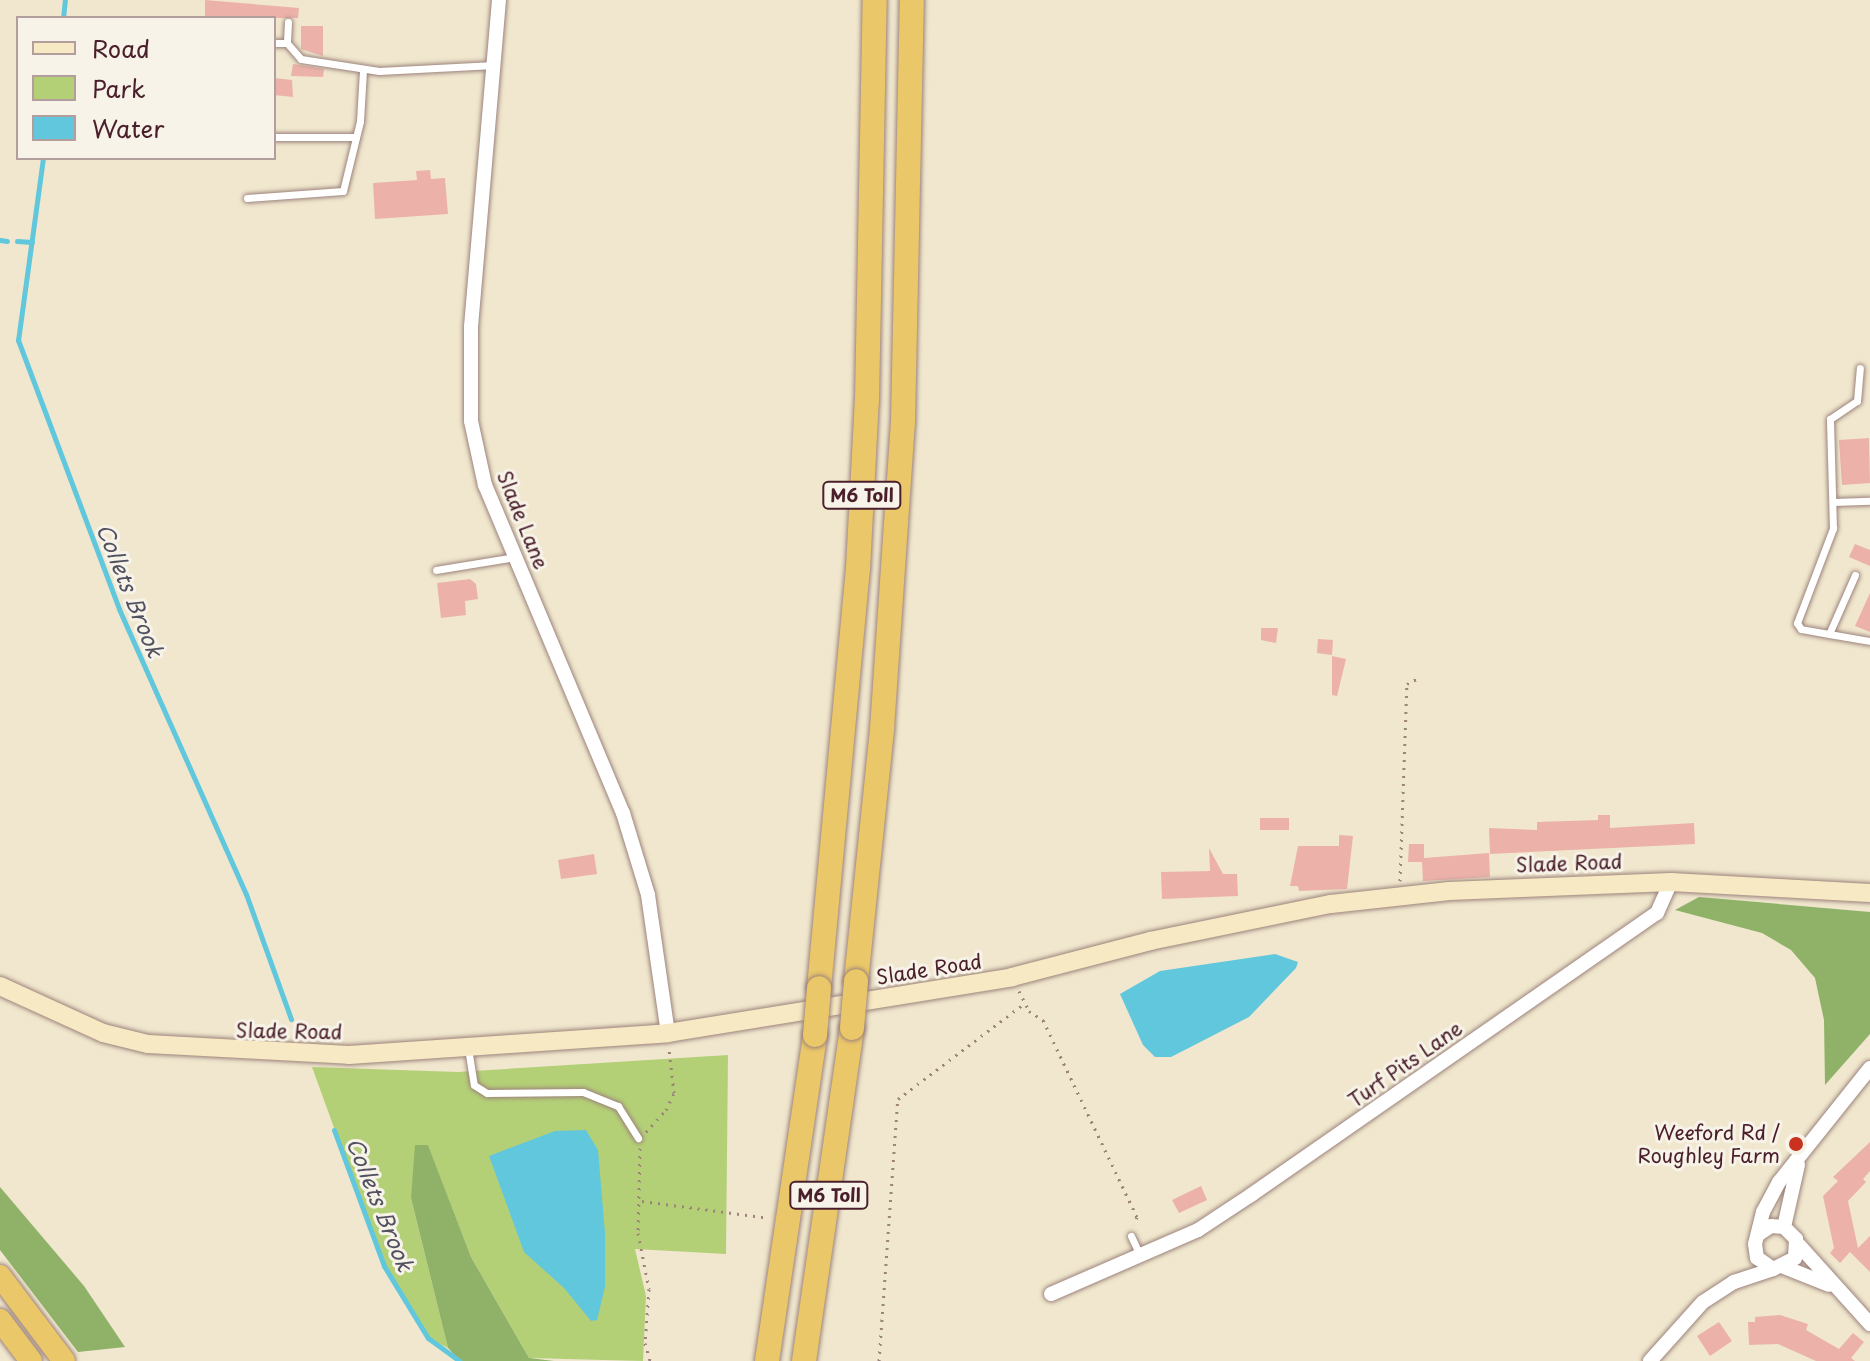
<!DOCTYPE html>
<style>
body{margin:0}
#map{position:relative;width:1870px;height:1361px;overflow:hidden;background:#f0e7ce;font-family:"Playpen Sans",sans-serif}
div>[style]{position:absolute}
.green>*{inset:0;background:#b4d077}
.forest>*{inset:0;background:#8fb268}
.water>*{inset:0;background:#60c7dd}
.stream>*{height:5px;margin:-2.5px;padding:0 2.5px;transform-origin:2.5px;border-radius:2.5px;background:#60c7dd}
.building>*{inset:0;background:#ecb2aa}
.path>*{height:3px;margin-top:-1.5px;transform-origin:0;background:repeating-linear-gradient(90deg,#9d837c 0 2px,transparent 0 8px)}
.roads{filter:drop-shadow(0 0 2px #9d837c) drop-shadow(0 0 2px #9d837c)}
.service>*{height:7px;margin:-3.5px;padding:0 3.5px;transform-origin:3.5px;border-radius:3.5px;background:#fff}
.minor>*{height:14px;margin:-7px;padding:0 7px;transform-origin:7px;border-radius:7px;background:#fff}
.secondary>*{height:18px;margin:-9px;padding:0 9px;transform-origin:9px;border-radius:9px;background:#f7e9c3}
.trunk>*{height:22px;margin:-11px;padding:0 11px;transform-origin:11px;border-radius:11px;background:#eac769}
.motorway>*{height:24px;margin:-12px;padding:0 12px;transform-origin:12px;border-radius:12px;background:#eac769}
.bridges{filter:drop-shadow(0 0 2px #9d837c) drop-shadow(0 0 2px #9d837c)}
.motorway-bridge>*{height:24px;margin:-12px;padding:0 12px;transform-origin:12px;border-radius:12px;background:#eac769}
.dots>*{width:22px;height:22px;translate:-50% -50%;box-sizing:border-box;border:4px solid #f7f3e8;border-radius:50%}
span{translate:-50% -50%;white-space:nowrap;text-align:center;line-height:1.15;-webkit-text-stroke:6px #f7f3e8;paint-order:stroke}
.shield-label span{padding:2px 6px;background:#f7f3e8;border:2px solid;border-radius:6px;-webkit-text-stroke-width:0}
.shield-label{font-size:18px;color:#4a1f2b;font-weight:700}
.street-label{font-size:20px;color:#4a1f2b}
.poi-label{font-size:20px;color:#4a1f2b}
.right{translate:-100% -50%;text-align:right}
.water-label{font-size:22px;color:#515160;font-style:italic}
.legend{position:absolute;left:16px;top:16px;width:260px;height:144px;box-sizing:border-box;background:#f7f3e8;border:2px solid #b29e9c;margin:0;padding:10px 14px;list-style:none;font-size:24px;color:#4a1f2b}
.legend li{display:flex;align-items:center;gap:16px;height:40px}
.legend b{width:40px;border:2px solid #b29e9c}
</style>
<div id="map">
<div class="green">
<i style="clip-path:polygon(728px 1055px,726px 1254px,635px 1249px,646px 1296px,643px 1361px,529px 1358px,471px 1257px,428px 1146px,411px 1198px,448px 1348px,428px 1338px,384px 1266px,312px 1067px,458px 1072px)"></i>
</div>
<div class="forest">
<i style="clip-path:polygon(1699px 897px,1870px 912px,1870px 1034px,1825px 1085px,1824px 1020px,1815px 978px,1791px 950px,1762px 933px,1675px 910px)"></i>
<i style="clip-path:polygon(415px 1145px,428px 1145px,471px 1257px,529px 1358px,554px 1361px,460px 1361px,448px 1348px,411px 1198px)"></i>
<i style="clip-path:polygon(0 1187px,84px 1286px,125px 1347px,78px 1352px,0 1250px)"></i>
</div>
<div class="water">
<i style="clip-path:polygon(1275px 954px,1298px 962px,1296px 968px,1249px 1017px,1171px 1057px,1155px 1057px,1143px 1045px,1120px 994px,1160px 971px)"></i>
<i style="clip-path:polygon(586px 1130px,598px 1150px,605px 1233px,605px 1287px,597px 1320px,591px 1321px,564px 1288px,524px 1252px,489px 1156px,555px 1131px)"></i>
</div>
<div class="stream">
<i style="left:63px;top:18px;width:18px;rotate:-84deg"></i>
<i style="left:43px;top:158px;width:184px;rotate:97.8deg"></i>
<i style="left:18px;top:340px;width:287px;rotate:69.4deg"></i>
<i style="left:119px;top:609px;width:312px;rotate:66deg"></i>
<i style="left:246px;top:894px;width:133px;rotate:70.2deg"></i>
<i style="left:0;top:240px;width:7px;rotate:8deg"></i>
<i style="left:17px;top:241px;width:15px;rotate:4deg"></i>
<i style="left:334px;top:1130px;width:145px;rotate:69.8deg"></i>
<i style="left:384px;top:1266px;width:84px;rotate:58.6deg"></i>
<i style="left:428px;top:1338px;width:39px;rotate:36deg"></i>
</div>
<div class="building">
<i style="clip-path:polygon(205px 0,299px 8px,298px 18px,205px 18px)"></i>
<i style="clip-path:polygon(301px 26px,323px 26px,323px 56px,301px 49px)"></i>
<i style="clip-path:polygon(293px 64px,324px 69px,323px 77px,291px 76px)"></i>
<i style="clip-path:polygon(274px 78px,292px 80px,293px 97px,274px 95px)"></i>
<i style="clip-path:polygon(430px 170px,431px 179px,445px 178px,448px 214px,375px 219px,373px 183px,417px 180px,416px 171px)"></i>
<i style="clip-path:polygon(1869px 438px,1870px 483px,1842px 485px,1839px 440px)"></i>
<i style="clip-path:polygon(1855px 544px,1870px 550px,1870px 566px,1849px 557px)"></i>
<i style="clip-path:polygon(470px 579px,476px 584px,478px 599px,465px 601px,466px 615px,441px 618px,437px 583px)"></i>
<i style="clip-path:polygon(1870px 593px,1870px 632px,1855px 626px)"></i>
<i style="clip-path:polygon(1261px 628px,1278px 628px,1276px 643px,1261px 640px)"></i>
<i style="clip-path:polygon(1318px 639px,1333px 640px,1332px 655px,1317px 653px)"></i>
<i style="clip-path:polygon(1332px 656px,1346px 659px,1337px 696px,1332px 695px)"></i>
<i style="clip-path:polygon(1598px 815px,1610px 815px,1610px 828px,1694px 823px,1695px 844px,1490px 854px,1489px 828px,1537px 830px,1537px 822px,1598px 820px)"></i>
<i style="clip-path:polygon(1260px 818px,1289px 818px,1289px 830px,1260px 830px)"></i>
<i style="clip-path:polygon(1339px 835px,1353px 836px,1347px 889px,1299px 891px,1298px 886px,1290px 886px,1298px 846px,1339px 846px)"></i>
<i style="clip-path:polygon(1409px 844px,1424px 844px,1424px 858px,1489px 853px,1490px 877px,1423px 881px,1422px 862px,1408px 862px)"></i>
<i style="clip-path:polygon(1209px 848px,1223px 874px,1237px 874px,1238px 896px,1162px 899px,1161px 872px,1210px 871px)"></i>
<i style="clip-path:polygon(594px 854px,597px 874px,561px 879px,558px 860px)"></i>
<i style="clip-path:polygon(1870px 1142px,1870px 1171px,1863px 1179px,1866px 1182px,1848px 1201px,1858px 1248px,1870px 1236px,1870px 1272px,1850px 1252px,1840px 1263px,1830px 1253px,1834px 1248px,1823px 1196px,1838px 1181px,1833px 1177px)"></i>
<i style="clip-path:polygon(1201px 1186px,1207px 1200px,1179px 1213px,1172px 1200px)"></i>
<i style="clip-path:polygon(1780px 1315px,1808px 1324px,1806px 1330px,1839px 1349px,1853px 1333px,1864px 1342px,1851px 1358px,1855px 1361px,1816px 1361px,1778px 1344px,1749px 1345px,1748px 1322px,1755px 1322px,1755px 1317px)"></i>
<i style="clip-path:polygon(1719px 1322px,1732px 1341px,1710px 1356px,1697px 1336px)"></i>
</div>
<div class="path">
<i style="left:1400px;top:881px;width:197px;rotate:-88deg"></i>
<i style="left:1407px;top:684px;width:13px;rotate:-27deg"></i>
<i style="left:1019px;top:991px;width:22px;rotate:63deg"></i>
<i style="left:1029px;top:1011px;width:17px;rotate:33deg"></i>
<i style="left:1043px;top:1020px;width:218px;rotate:64.5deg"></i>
<i style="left:1137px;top:1217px;width:8px;rotate:113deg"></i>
<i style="left:646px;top:1132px;width:30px;rotate:-48deg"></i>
<i style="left:666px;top:1110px;width:19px;rotate:-65deg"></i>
<i style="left:674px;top:1093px;width:44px;rotate:-96.5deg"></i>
<i style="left:640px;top:1148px;width:85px;rotate:91.3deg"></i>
<i style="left:638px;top:1233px;width:57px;rotate:78.9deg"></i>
<i style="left:649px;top:1289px;width:54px;rotate:94.2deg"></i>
<i style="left:645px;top:1343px;width:19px;rotate:74deg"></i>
<i style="left:642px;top:1201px;width:128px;rotate:7.6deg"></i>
<i style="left:879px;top:1361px;width:263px;rotate:-85.9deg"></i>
<i style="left:898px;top:1099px;width:159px;rotate:-37.1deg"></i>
</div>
<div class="roads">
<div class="service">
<i style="left:288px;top:22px;width:21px;rotate:93deg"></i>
<i style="left:287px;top:43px;width:21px;rotate:49deg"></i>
<i style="left:301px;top:59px;width:79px;rotate:8.7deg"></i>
<i style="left:379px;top:71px;width:115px;rotate:-3deg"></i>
<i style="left:274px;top:43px;width:13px"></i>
<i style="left:274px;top:137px;width:82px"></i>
<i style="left:247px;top:198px;width:96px;rotate:-4.2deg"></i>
<i style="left:343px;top:191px;width:72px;rotate:-76.3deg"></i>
<i style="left:360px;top:121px;width:51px;rotate:-86.6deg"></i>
<i style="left:1833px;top:502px;width:37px;rotate:-2deg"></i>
<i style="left:436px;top:570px;width:80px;rotate:-9.3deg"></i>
<i style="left:1855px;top:575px;width:64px;rotate:113.8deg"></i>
<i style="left:1829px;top:634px;width:42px;rotate:9.7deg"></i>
<i style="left:1829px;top:634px;width:28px;rotate:-170deg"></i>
<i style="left:1801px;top:629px;width:7px;rotate:-124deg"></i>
<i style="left:1797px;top:623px;width:102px;rotate:-69.2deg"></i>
<i style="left:1833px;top:528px;width:109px;rotate:-91.6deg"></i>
<i style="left:1830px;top:419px;width:32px;rotate:-34deg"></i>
<i style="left:1857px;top:401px;width:33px;rotate:-85deg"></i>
<i style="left:468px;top:1048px;width:37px;rotate:81deg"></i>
<i style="left:474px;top:1085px;width:15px;rotate:32deg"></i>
<i style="left:487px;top:1093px;width:96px;rotate:-0.6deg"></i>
<i style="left:583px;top:1092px;width:38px;rotate:22deg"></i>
<i style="left:618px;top:1106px;width:38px;rotate:58deg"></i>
<i style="left:1131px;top:1236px;width:21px;rotate:65deg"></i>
</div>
<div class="minor">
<i style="left:499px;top:0;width:328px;rotate:94.9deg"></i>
<i style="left:471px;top:327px;width:94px;rotate:90deg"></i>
<i style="left:471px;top:421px;width:66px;rotate:77.7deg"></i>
<i style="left:485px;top:485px;width:356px;rotate:67.2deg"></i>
<i style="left:623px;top:813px;width:86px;rotate:73deg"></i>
<i style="left:648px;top:895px;width:139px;rotate:81.8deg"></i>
<i style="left:1784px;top:1227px;width:64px;rotate:-77.3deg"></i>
<i style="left:1759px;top:1234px;width:14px;rotate:-34deg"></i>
<i style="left:1771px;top:1226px;width:13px;rotate:4deg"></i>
<i style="left:1784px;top:1227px;width:17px;rotate:45deg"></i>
<i style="left:1796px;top:1239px;width:19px;rotate:93deg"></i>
<i style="left:1795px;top:1258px;width:25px;rotate:153deg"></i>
<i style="left:1773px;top:1269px;width:19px;rotate:-145deg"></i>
<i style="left:1757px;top:1258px;width:14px;rotate:-98deg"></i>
<i style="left:1755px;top:1244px;width:33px;rotate:-76deg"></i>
<i style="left:1763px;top:1212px;width:34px;rotate:-62deg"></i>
<i style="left:1779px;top:1182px;width:146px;rotate:-51.4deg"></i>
<i style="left:1798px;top:1244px;width:108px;rotate:48deg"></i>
<i style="left:1784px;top:1267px;width:48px;rotate:21.8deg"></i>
<i style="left:1051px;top:1294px;width:160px;rotate:-23.5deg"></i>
<i style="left:1198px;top:1230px;width:64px;rotate:-33.4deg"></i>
<i style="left:1251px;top:1195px;width:494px;rotate:-34.8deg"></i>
<i style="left:1657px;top:913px;width:34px;rotate:-66deg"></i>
<i style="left:1650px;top:1361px;width:79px;rotate:-48.1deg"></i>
<i style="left:1703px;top:1302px;width:37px;rotate:-33deg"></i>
<i style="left:1734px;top:1282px;width:41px;rotate:-18.4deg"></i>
</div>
<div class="secondary">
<i style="left:0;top:986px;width:113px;rotate:24.5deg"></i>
<i style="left:103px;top:1033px;width:46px;rotate:13.7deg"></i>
<i style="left:148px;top:1044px;width:201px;rotate:3.1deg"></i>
<i style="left:349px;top:1055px;width:320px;rotate:-3.9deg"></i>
<i style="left:668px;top:1033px;width:349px;rotate:-9.2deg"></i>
<i style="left:1012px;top:977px;width:143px;rotate:-14.6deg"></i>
<i style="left:1150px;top:941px;width:185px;rotate:-11.6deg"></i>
<i style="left:1331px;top:904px;width:119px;rotate:-6.3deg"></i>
<i style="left:1449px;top:891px;width:222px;rotate:-2.3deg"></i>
<i style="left:1671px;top:882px;width:199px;rotate:3.2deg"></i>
</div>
<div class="trunk">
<i style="left:0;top:1276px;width:106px;rotate:53deg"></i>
<i style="left:0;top:1320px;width:51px;rotate:52.9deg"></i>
</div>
<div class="motorway">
<i style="left:856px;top:981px;width:253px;rotate:-84.1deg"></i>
<i style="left:882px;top:729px;width:308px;rotate:-86.1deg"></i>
<i style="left:903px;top:422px;width:422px;rotate:-88.8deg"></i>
<i style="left:819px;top:988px;width:421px;rotate:-84.7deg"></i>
<i style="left:858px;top:569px;width:169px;rotate:-87deg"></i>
<i style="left:867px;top:400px;width:400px;rotate:-88.9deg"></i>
<i style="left:767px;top:1361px;width:330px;rotate:-81.6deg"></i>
<i style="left:804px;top:1361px;width:336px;rotate:-81.8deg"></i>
</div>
</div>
<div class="bridges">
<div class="motorway-bridge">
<i style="left:852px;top:1028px;width:47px;rotate:-85.1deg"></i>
<i style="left:815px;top:1035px;width:47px;rotate:-85.1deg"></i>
</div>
</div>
<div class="dots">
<i style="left:1796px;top:1144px;background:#c8321e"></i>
</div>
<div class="shield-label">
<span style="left:862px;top:495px">M6 Toll</span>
<span style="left:829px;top:1195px">M6 Toll</span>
</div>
<div class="street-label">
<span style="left:523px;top:520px;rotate:68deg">Slade Lane</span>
<span style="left:1569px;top:863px;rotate:-2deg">Slade Road</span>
<span style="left:929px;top:969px;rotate:-9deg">Slade Road</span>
<span style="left:289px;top:1031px;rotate:1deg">Slade Road</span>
<span style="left:1405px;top:1064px;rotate:-35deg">Turf Pits Lane</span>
</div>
<div class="poi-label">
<span class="right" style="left:1780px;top:1144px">Weeford Rd /<br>Roughley Farm</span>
</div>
<div class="water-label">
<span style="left:131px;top:590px;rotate:68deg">Collets Brook</span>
<span style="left:381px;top:1204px;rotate:68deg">Collets Brook</span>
</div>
<ul class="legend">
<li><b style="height:10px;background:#f7e9c3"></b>Road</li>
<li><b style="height:22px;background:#b4d077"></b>Park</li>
<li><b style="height:22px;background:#60c7dd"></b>Water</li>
</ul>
</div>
